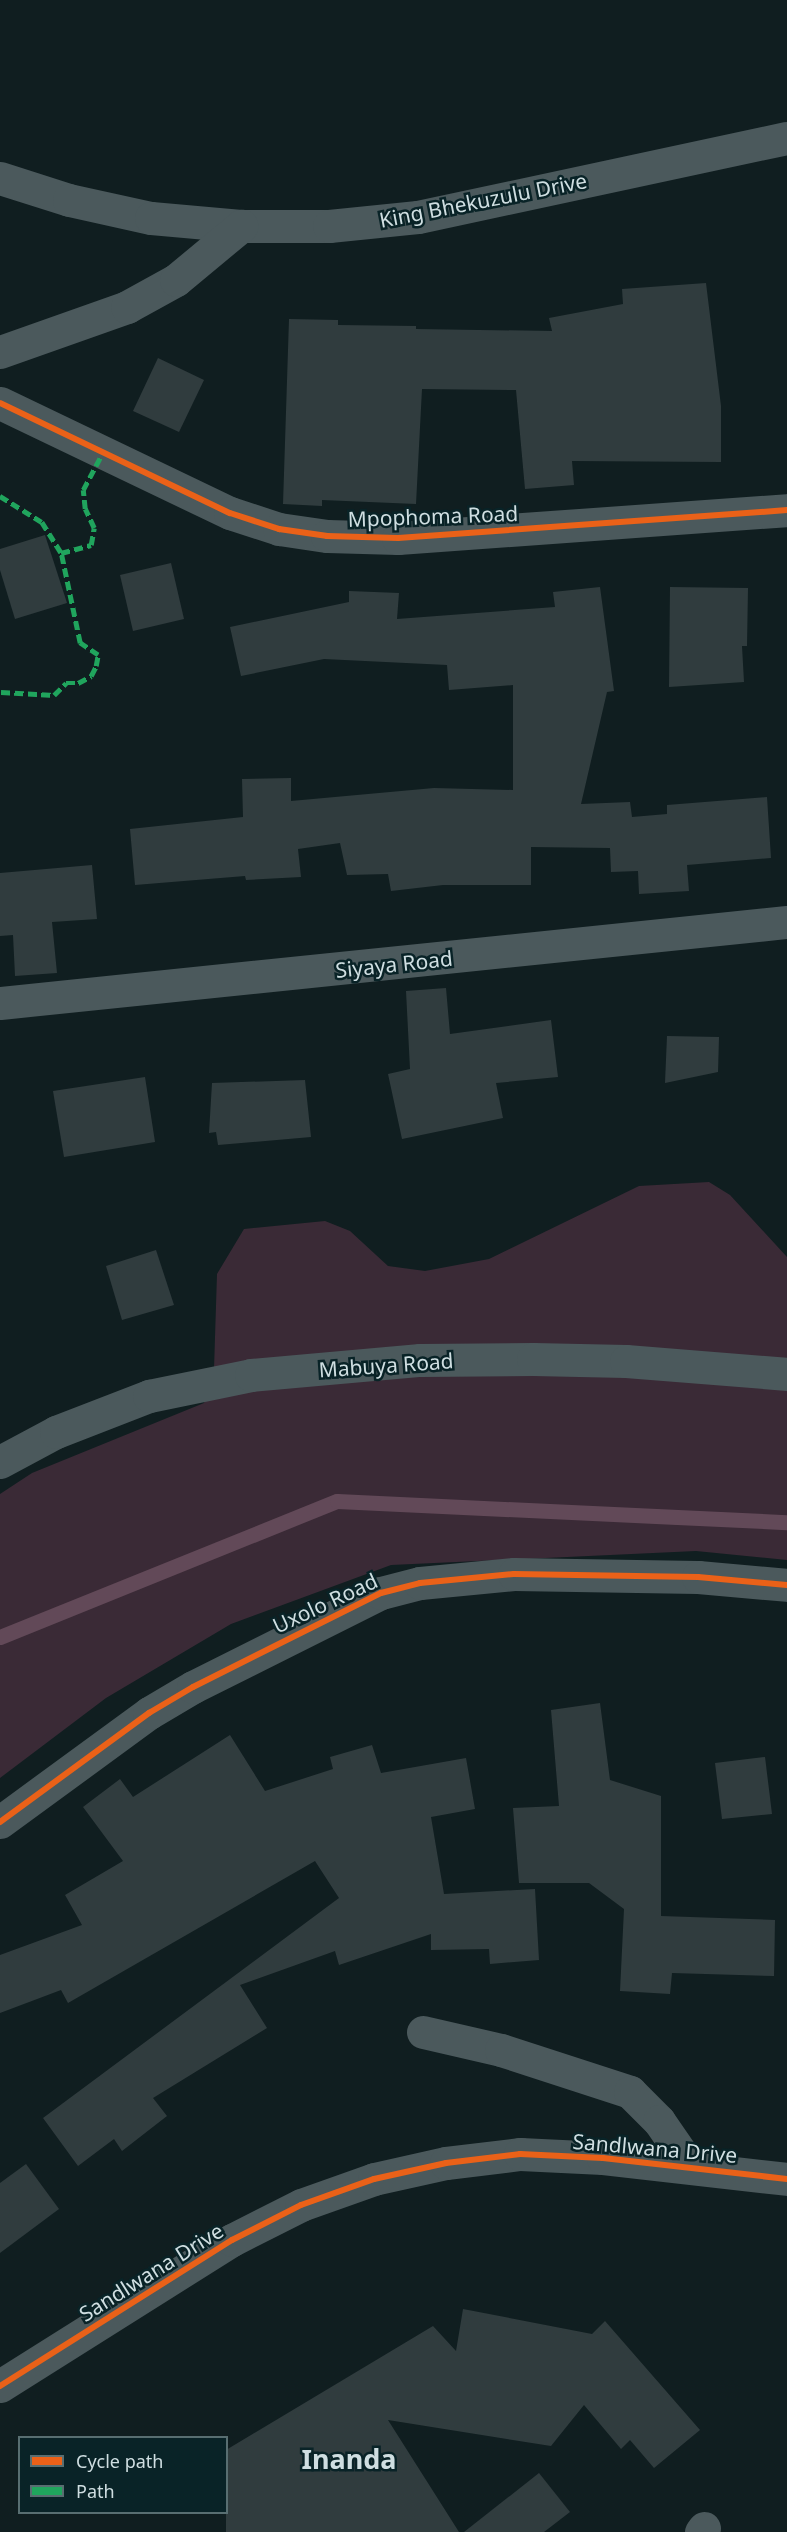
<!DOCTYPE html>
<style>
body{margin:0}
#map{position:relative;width:787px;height:2532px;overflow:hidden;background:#101e20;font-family:"Noto Sans",sans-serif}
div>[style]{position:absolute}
.green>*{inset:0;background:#3a2a36}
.stream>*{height:15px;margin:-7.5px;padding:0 7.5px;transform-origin:7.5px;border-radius:7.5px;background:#624958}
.building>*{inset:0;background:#303c3e}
.minor>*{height:33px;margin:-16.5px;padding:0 16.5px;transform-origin:16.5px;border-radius:16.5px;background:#4b595c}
.quiet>*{height:4.5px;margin-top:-2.25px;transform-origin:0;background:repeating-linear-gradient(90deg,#20a55d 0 9px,transparent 0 13.5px)}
.cycleway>*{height:6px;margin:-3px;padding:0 3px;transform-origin:3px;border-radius:3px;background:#ea6118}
span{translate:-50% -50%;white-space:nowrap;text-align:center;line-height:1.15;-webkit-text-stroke:5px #092327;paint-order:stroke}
.street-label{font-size:21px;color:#cfdee1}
.district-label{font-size:27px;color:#cfdee1;font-weight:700}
.legend{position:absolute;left:18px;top:2436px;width:210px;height:78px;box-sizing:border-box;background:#092327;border:2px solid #586e71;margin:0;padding:8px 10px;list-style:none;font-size:18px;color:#cfdee1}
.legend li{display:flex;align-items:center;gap:12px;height:30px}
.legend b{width:30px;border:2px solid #586e71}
</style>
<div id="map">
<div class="green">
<i style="clip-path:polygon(709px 1182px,730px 1195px,787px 1257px,787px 1560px,696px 1551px,391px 1565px,231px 1624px,106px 1698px,0 1778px,0 1494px,32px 1473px,204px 1403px,214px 1369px,217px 1274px,244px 1229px,325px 1221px,350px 1231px,388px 1266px,425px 1271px,489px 1259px,639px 1186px)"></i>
</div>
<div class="stream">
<i style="left:0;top:1637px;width:363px;rotate:-22deg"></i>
<i style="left:337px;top:1501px;width:450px;rotate:2.7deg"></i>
</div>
<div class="building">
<i style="clip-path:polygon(706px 283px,721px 406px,721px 462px,572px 461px,574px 485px,525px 489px,516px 390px,422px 389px,416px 504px,322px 500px,322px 506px,283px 504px,289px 319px,338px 320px,338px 325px,416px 326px,416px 329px,552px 331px,549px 318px,623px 304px,622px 289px)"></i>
<i style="clip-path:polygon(158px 358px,204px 380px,179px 432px,133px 411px)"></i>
<i style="clip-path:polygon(45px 535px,67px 603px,15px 619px,0 570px,0 549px)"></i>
<i style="clip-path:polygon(171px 563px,184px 619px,133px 631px,120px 575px)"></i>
<i style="clip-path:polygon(600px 587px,614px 691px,607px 692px,581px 804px,630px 802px,632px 817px,667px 814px,667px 805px,767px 797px,771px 858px,687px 865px,689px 891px,639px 894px,638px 871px,611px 872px,610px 848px,531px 847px,531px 885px,443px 885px,391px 891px,388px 874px,347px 875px,340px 843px,298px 849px,301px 877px,246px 880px,245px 876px,135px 885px,130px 829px,243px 817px,242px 779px,291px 778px,291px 801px,434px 788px,513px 790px,513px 685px,449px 690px,447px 665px,324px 659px,241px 676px,230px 627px,349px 602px,349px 591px,399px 593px,397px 619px,555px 607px,553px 592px)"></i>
<i style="clip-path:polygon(670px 587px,748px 588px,747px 646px,742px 646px,744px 682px,669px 687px)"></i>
<i style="clip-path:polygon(92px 865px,97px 919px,52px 922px,57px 973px,15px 976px,13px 935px,0 936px,0 873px)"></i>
<i style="clip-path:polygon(446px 988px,450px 1034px,551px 1020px,558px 1077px,496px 1083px,503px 1118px,402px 1139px,388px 1074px,410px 1069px,406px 991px)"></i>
<i style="clip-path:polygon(667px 1036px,719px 1037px,718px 1072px,665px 1083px)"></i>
<i style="clip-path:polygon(145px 1077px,155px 1142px,64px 1157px,53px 1091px)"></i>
<i style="clip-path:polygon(305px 1080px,311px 1137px,218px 1145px,216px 1132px,209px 1133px,212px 1083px)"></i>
<i style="clip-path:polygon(156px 1250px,174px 1305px,122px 1320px,106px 1266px)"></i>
<i style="clip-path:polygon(600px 1703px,610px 1780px,661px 1796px,661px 1916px,775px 1920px,774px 1976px,672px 1973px,670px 1994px,620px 1991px,624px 1909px,589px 1883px,519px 1883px,513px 1808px,559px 1806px,551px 1710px)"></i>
<i style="clip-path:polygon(230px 1735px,265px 1791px,333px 1769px,330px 1757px,372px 1745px,381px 1773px,466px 1758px,475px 1809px,431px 1817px,444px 1894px,535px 1889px,539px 1960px,490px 1964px,489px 1949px,431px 1950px,431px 1934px,339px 1965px,335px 1951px,240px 1985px,267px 2028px,153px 2098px,167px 2116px,122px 2151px,114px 2139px,78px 2166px,43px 2118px,339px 1898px,315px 1861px,68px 2003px,61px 1990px,0 2013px,0 1955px,82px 1925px,65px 1895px,123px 1861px,83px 1807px,120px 1779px,133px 1797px)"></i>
<i style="clip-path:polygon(765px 1757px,772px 1814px,722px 1819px,715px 1763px)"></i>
<i style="clip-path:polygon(26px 2164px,59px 2209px,0 2253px,0 2183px)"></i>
<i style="clip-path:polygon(463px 2309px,592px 2334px,605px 2321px,700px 2430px,654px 2468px,630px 2440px,621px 2449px,584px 2405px,551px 2446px,388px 2420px,459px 2532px,226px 2532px,226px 2450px,433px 2326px,456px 2351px)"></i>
<i style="clip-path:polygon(539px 2473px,570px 2512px,544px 2532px,464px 2532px)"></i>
</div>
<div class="minor">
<i style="left:0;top:178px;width:72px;rotate:17.7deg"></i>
<i style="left:69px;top:200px;width:84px;rotate:12.4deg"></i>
<i style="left:151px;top:218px;width:90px;rotate:5.1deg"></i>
<i style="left:241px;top:226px;width:88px"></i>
<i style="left:329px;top:226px;width:89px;rotate:-5.8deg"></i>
<i style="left:418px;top:217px;width:377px;rotate:-12.1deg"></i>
<i style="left:0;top:352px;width:135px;rotate:-19.5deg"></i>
<i style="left:127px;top:307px;width:56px;rotate:-28.9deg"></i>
<i style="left:176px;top:280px;width:85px;rotate:-39.7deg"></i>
<i style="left:0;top:403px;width:255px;rotate:25.6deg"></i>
<i style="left:230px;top:513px;width:52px;rotate:18.1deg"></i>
<i style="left:279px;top:529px;width:49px;rotate:8.3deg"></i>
<i style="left:327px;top:536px;width:71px;rotate:1.6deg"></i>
<i style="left:398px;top:538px;width:390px;rotate:-4.1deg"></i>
<i style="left:0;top:1003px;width:791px;rotate:-5.88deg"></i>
<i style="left:0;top:1462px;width:64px;rotate:-28.2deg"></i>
<i style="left:56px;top:1432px;width:100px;rotate:-21.2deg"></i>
<i style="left:149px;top:1396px;width:104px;rotate:-11.6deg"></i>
<i style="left:251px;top:1375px;width:170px;rotate:-5.1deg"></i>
<i style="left:420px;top:1360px;width:113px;rotate:-0.5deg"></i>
<i style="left:533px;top:1359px;width:93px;rotate:1.2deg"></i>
<i style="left:626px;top:1361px;width:162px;rotate:4.6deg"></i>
<i style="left:0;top:1822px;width:185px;rotate:-36.2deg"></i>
<i style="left:149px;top:1713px;width:51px;rotate:-30.6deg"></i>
<i style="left:193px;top:1687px;width:210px;rotate:-26.6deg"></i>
<i style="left:381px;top:1593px;width:40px;rotate:-14.4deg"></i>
<i style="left:420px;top:1583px;width:94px;rotate:-5.5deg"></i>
<i style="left:514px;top:1574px;width:184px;rotate:0.9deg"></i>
<i style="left:698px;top:1577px;width:89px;rotate:5.1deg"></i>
<i style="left:423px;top:2032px;width:80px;rotate:13deg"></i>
<i style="left:501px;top:2050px;width:136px;rotate:18deg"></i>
<i style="left:630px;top:2092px;width:41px;rotate:45deg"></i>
<i style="left:659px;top:2121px;width:55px;rotate:55.4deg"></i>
<i style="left:0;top:2386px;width:274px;rotate:-32.2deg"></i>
<i style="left:232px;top:2240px;width:77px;rotate:-26.9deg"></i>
<i style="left:301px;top:2205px;width:77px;rotate:-19.6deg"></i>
<i style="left:374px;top:2179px;width:74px;rotate:-12.5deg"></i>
<i style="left:446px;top:2163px;width:75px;rotate:-6.9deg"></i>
<i style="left:520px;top:2154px;width:83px;rotate:2.8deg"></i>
<i style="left:603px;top:2158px;width:185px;rotate:6.5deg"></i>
<i style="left:701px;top:2532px;width:5px;rotate:-53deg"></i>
</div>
<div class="quiet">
<i style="left:0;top:496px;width:49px;rotate:31.8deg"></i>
<i style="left:42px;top:522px;width:36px;rotate:58deg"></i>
<i style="left:1px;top:692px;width:53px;rotate:3.2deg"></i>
<i style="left:54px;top:695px;width:17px;rotate:-45deg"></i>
<i style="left:66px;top:683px;width:12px"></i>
<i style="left:78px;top:683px;width:15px;rotate:-28deg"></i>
<i style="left:91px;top:676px;width:11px;rotate:-63deg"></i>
<i style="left:96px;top:666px;width:11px;rotate:-80deg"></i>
<i style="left:98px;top:655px;width:22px;rotate:-146deg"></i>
<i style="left:80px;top:643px;width:92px;rotate:-101.9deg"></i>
<i style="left:61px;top:553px;width:31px;rotate:-15deg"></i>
<i style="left:91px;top:545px;width:17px;rotate:-80deg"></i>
<i style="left:94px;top:528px;width:21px;rotate:-115deg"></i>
<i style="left:85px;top:509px;width:19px;rotate:-96deg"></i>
<i style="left:83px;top:490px;width:43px;rotate:-62.2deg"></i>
</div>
<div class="cycleway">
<i style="left:0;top:403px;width:255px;rotate:25.6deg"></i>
<i style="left:230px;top:513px;width:52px;rotate:18.1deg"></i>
<i style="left:279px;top:529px;width:49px;rotate:8.3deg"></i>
<i style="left:327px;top:536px;width:71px;rotate:1.6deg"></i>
<i style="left:398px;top:538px;width:390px;rotate:-4.1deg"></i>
<i style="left:0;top:1822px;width:185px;rotate:-36.2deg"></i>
<i style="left:149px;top:1713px;width:51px;rotate:-30.6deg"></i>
<i style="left:193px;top:1687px;width:210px;rotate:-26.6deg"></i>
<i style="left:381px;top:1593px;width:40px;rotate:-14.4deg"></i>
<i style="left:420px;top:1583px;width:94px;rotate:-5.5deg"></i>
<i style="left:514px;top:1574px;width:184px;rotate:0.9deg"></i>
<i style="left:698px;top:1577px;width:89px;rotate:5.1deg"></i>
<i style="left:0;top:2386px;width:274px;rotate:-32.2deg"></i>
<i style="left:232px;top:2240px;width:77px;rotate:-26.9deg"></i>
<i style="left:301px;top:2205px;width:77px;rotate:-19.6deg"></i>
<i style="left:374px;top:2179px;width:74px;rotate:-12.5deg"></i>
<i style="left:446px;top:2163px;width:75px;rotate:-6.9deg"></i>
<i style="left:520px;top:2154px;width:83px;rotate:2.8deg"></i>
<i style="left:603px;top:2158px;width:185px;rotate:6.5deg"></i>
</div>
<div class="street-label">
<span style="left:483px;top:200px;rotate:-11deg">King Bhekuzulu Drive</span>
<span style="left:433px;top:516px;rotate:-2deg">Mpophoma Road</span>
<span style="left:394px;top:964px;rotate:-6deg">Siyaya Road</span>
<span style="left:386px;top:1365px;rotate:-4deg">Mabuya Road</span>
<span style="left:325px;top:1603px;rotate:-25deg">Uxolo Road</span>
<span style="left:655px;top:2148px;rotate:5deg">Sandlwana Drive</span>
<span style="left:151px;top:2272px;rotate:-32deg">Sandlwana Drive</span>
</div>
<div class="district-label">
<span style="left:349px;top:2459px">Inanda</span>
</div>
<ul class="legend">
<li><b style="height:8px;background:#ea6118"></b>Cycle path</li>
<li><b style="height:8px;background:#20a55d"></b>Path</li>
</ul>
</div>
